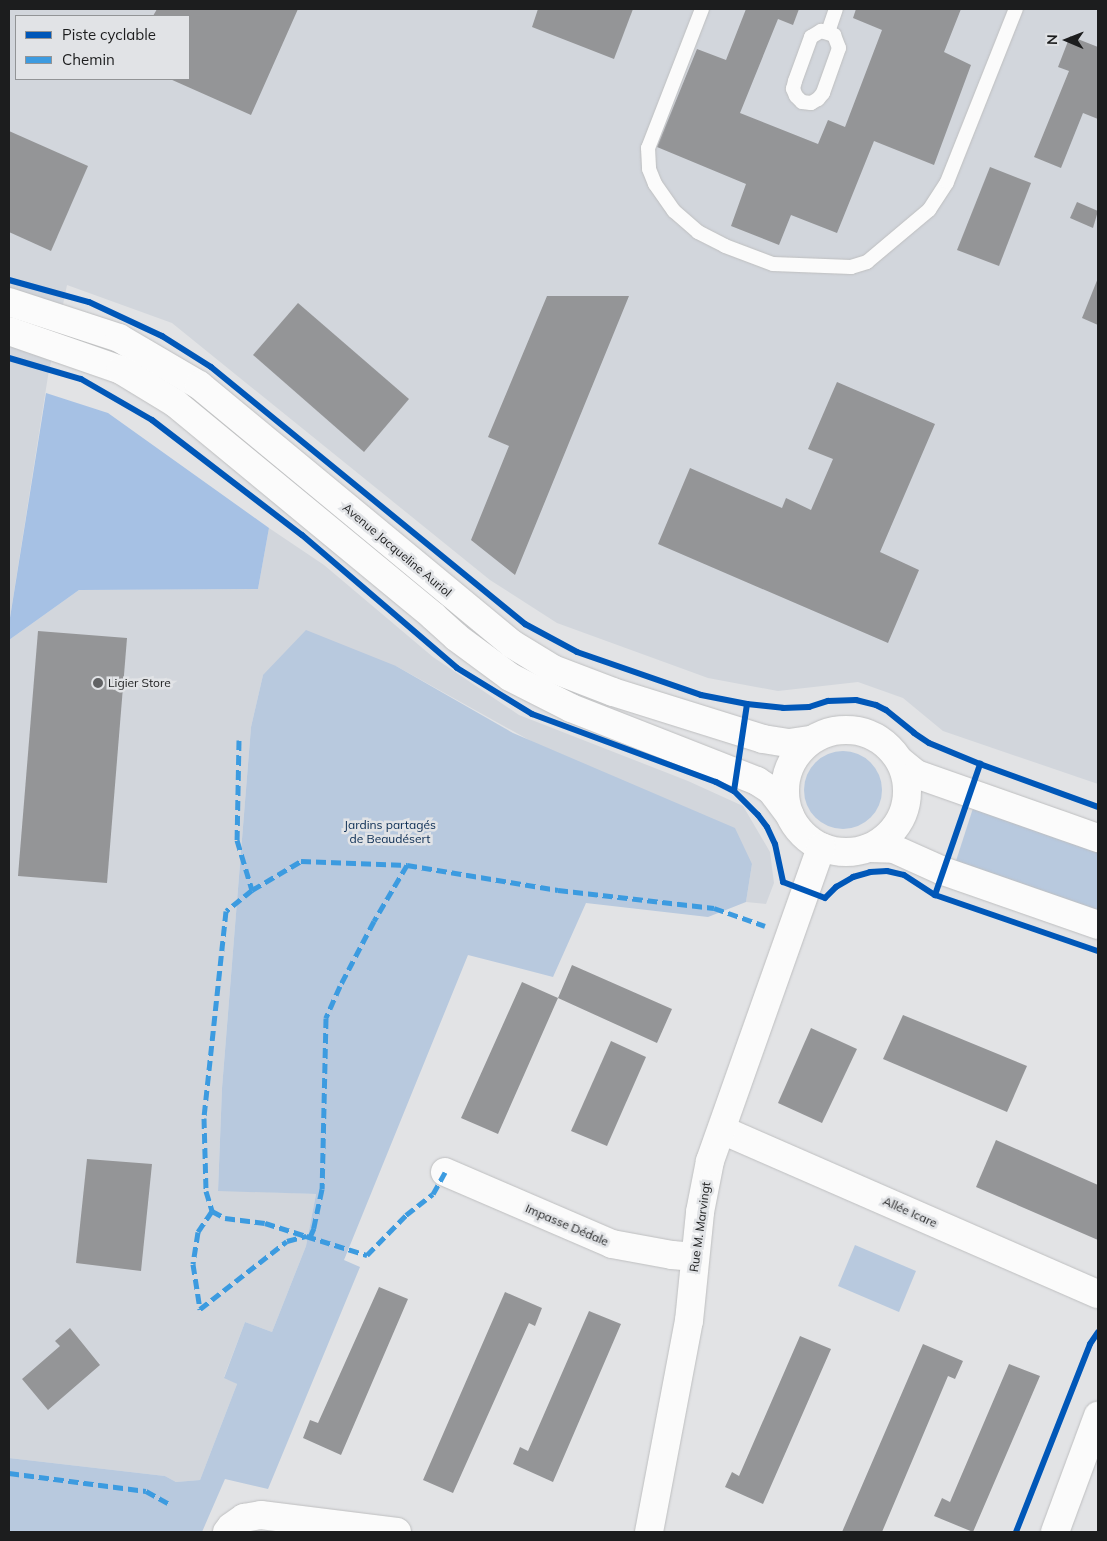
<!DOCTYPE html>
<meta charset="utf-8">
<style>
body{margin:0}
#map{position:relative;width:1107px;height:1541px;overflow:hidden;background:#e2e3e5;font-family:Mulish,sans-serif}
div>[style]{position:absolute}
.built>*{inset:0;background:#d2d6dc}
.green>*{inset:0;background:#b8c9de}
.round{border-radius:50%}
.forest>*{inset:0;background:#a6c1e4}
.building>*{inset:0;background:#949597}
.roads{filter:drop-shadow(0 0 1px #bebfc0) drop-shadow(0 0 1px #bebfc0)}
.lane>*{height:14px;margin:-7px;padding:0 7px;transform-origin:7px;border-radius:7px;background:#fbfbfb}
.street>*{height:28px;margin:-14px;padding:0 14px;transform-origin:14px;border-radius:14px;background:#fbfbfb}
.street>.ring{margin:-14px;padding:0;box-sizing:content-box;background:none;border:28px solid #fbfbfb;border-radius:50%}
.quiet>*{height:5px;margin-top:-2.5px;transform-origin:0;background:repeating-linear-gradient(90deg,#3c9be0 0 10px,transparent 0 15px)}
.cycleway>*{height:6px;margin:-3px;padding:0 3px;transform-origin:3px;border-radius:3px;background:#0057b8}
.dots>*{width:14px;height:14px;translate:-50% -50%;box-sizing:border-box;border:2px solid #e1e3e6;border-radius:50%}
span{translate:-50% -50%;white-space:nowrap;text-align:center;line-height:1.15;-webkit-text-stroke:5px #e1e3e6;paint-order:stroke}
.street-label{font-size:12px;color:#1c1d1e}
.poi-label{font-size:12px;color:#1c1d1e}
.left{translate:0 -50%;text-align:left}
.park-label{font-size:12px;color:#092b52}
.frame{position:absolute;inset:0;border:10px solid #1c1d1e;pointer-events:none}
.legend{position:absolute;left:15px;top:15px;width:175px;height:65px;box-sizing:border-box;background:#e1e3e6;border:1px solid #929496;margin:0;padding:6px 9px;list-style:none;font-size:15px;color:#1c1d1e}
.legend li{display:flex;align-items:center;gap:10px;height:25px}
.legend b{width:25px;border:1px solid #929496}
.north{position:absolute;left:1042px;top:15px;width:50px;height:50px;-webkit-text-stroke:4px #e1e3e6;paint-order:stroke;rotate:271deg;font-size:14px;font-weight:700;line-height:20px;text-align:center;color:#1c1d1e}
.north::after{content:'';display:block;margin:auto;width:18px;height:22px;background:#1c1d1e;clip-path:polygon(50% 0,100% 100%,50% 72%,0 100%)}
</style>
<div id="map">
<div class="built">
<i style="clip-path:polygon(evenodd,9px 9px,1098px 9px,1098px 784px,943px 731px,903px 698px,858px 682px,778px 691px,708px 678px,557px 623px,490px 580px,172px 323px,67px 285px,48px 376px,9px 624px,9px 9px,16px 16px,189px 16px,189px 79px,16px 79px,16px 16px)"></i>
<i style="clip-path:polygon(269px 528px,324px 565px,433px 657px,519px 715px,688px 781px,743px 806px,770px 852px,774px 883px,766px 904px,746px 902px,752px 864px,396px 666px,263px 675px,251px 727px,222px 1088px,218px 1190px,316px 1194px,306px 1246px,272px 1332px,245px 1322px,224px 1377px,237px 1384px,200px 1480px,176px 1482px,165px 1476px,9px 1458px,9px 640px,79px 590px,258px 589px)"></i>
</div>
<div class="green">
<i style="clip-path:polygon(306px 630px,396px 666px,513px 733px,735px 828px,752px 864px,746px 902px,708px 917px,586px 903px,553px 977px,468px 955px,344px 1260px,360px 1267px,268px 1489px,225px 1479px,202px 1532px,9px 1532px,9px 1458px,165px 1476px,176px 1482px,200px 1480px,237px 1384px,224px 1378px,245px 1322px,272px 1332px,306px 1246px,316px 1194px,218px 1191px,222px 1088px,251px 727px,263px 675px)"></i>
<i class="round" style="left:804px;top:751px;width:78px;height:78px"></i>
<i style="clip-path:polygon(975px 802px,1098px 846px,1098px 913px,955px 864px)"></i>
<i style="clip-path:polygon(855px 1245px,916px 1271px,899px 1312px,838px 1286px)"></i>
</div>
<div class="forest">
<i style="clip-path:polygon(46px 393px,108px 413px,269px 528px,258px 589px,79px 590px,9px 640px,9px 624px)"></i>
</div>
<div class="building">
<i style="clip-path:polygon(157px 9px,298px 9px,251px 115px,170px 79px,189px 79px,189px 16px,153px 16px)"></i>
<i style="clip-path:polygon(538px 9px,633px 9px,614px 59px,532px 27px)"></i>
<i style="clip-path:polygon(746px 9px,799px 9px,793px 25px,778px 19px,740px 113px,818px 144px,828px 120px,845px 127px,882px 30px,853px 18px,856px 9px,961px 9px,944px 52px,971px 65px,934px 165px,874px 141px,837px 233px,791px 215px,779px 245px,731px 226px,746px 184px,657px 147px,697px 49px,726px 60px)"></i>
<i style="clip-path:polygon(1070px 36px,1098px 47px,1098px 119px,1083px 113px,1061px 168px,1034px 157px,1069px 71px,1058px 67px)"></i>
<i style="clip-path:polygon(9px 131px,88px 166px,51px 251px,9px 232px)"></i>
<i style="clip-path:polygon(990px 167px,1031px 183px,999px 266px,957px 250px)"></i>
<i style="clip-path:polygon(1077px 202px,1098px 211px,1093px 228px,1070px 218px)"></i>
<i style="clip-path:polygon(1098px 278px,1098px 325px,1082px 318px)"></i>
<i style="clip-path:polygon(547px 296px,629px 296px,515px 575px,471px 540px,509px 446px,488px 437px)"></i>
<i style="clip-path:polygon(298px 303px,409px 399px,364px 452px,253px 355px)"></i>
<i style="clip-path:polygon(837px 382px,935px 424px,880px 552px,919px 570px,888px 643px,658px 544px,690px 468px,782px 508px,786px 498px,811px 510px,833px 459px,808px 449px)"></i>
<i style="clip-path:polygon(38px 631px,127px 638px,107px 883px,18px 876px)"></i>
<i style="clip-path:polygon(572px 965px,672px 1009px,657px 1043px,558px 998px,498px 1134px,461px 1118px,522px 982px,558px 998px)"></i>
<i style="clip-path:polygon(903px 1015px,1027px 1066px,1007px 1112px,883px 1059px)"></i>
<i style="clip-path:polygon(811px 1028px,857px 1049px,822px 1123px,778px 1103px)"></i>
<i style="clip-path:polygon(611px 1041px,646px 1057px,607px 1146px,571px 1131px)"></i>
<i style="clip-path:polygon(996px 1140px,1098px 1185px,1098px 1240px,976px 1187px)"></i>
<i style="clip-path:polygon(87px 1159px,152px 1164px,141px 1271px,76px 1263px)"></i>
<i style="clip-path:polygon(379px 1287px,408px 1299px,341px 1455px,303px 1438px,310px 1420px,318px 1423px)"></i>
<i style="clip-path:polygon(505px 1292px,542px 1308px,535px 1326px,529px 1323px,453px 1493px,423px 1480px)"></i>
<i style="clip-path:polygon(589px 1311px,621px 1324px,553px 1482px,513px 1464px,520px 1447px,528px 1451px)"></i>
<i style="clip-path:polygon(70px 1328px,100px 1365px,48px 1410px,22px 1379px,60px 1346px,55px 1341px)"></i>
<i style="clip-path:polygon(800px 1336px,831px 1349px,763px 1504px,725px 1487px,732px 1472px,739px 1476px)"></i>
<i style="clip-path:polygon(923px 1344px,963px 1361px,955px 1379px,948px 1376px,882px 1532px,842px 1532px)"></i>
<i style="clip-path:polygon(1009px 1364px,1040px 1376px,973px 1532px,934px 1516px,942px 1498px,950px 1502px)"></i>
</div>
<div class="roads">
<div class="lane">
<i style="left:702px;top:9px;width:149px;rotate:111.2deg"></i>
<i style="left:648px;top:148px;width:21px;rotate:87deg"></i>
<i style="left:649px;top:169px;width:16px;rotate:68deg"></i>
<i style="left:655px;top:184px;width:33px;rotate:55deg"></i>
<i style="left:674px;top:211px;width:32px;rotate:41deg"></i>
<i style="left:698px;top:232px;width:30px;rotate:27deg"></i>
<i style="left:725px;top:246px;width:51px;rotate:20.6deg"></i>
<i style="left:773px;top:264px;width:78px;rotate:2.2deg"></i>
<i style="left:851px;top:267px;width:17px;rotate:-17deg"></i>
<i style="left:867px;top:262px;width:81px;rotate:-40deg"></i>
<i style="left:929px;top:210px;width:33px;rotate:-57deg"></i>
<i style="left:947px;top:182px;width:186px;rotate:-68.3deg"></i>
<i style="left:821px;top:31px;width:14px;rotate:17deg"></i>
<i style="left:834px;top:35px;width:14px;rotate:69deg"></i>
<i style="left:839px;top:48px;width:48px;rotate:109.6deg"></i>
<i style="left:823px;top:93px;width:8px;rotate:130deg"></i>
<i style="left:818px;top:99px;width:8px;rotate:150deg"></i>
<i style="left:811px;top:103px;width:9px;rotate:-174deg"></i>
<i style="left:802px;top:102px;width:8px;rotate:-135deg"></i>
<i style="left:796px;top:96px;width:8px;rotate:-113deg"></i>
<i style="left:793px;top:89px;width:8px;rotate:-76deg"></i>
<i style="left:795px;top:81px;width:47px;rotate:-70deg"></i>
<i style="left:811px;top:37px;width:12px;rotate:-31deg"></i>
<i style="left:828px;top:32px;width:24px;rotate:-71deg"></i>
</div>
<div class="street">
<i style="left:9px;top:302px;width:116px;rotate:18.1deg"></i>
<i style="left:119px;top:338px;width:93px;rotate:30.4deg"></i>
<i style="left:199px;top:385px;width:406px;rotate:39.6deg"></i>
<i style="left:512px;top:644px;width:48px;rotate:31.4deg"></i>
<i style="left:553px;top:669px;width:64px;rotate:21deg"></i>
<i style="left:613px;top:692px;width:157px;rotate:17.4deg"></i>
<i style="left:763px;top:739px;width:26px;rotate:9deg"></i>
<i style="left:789px;top:743px;width:22px;rotate:-8deg"></i>
<i style="left:9px;top:331px;width:119px;rotate:19.2deg"></i>
<i style="left:121px;top:370px;width:63px;rotate:31.4deg"></i>
<i style="left:175px;top:403px;width:335px;rotate:39.5deg"></i>
<i style="left:433px;top:616px;width:31px;rotate:42deg"></i>
<i style="left:456px;top:637px;width:67px;rotate:36.5deg"></i>
<i style="left:510px;top:677px;width:68px;rotate:26.9deg"></i>
<i style="left:571px;top:708px;width:200px;rotate:21.4deg"></i>
<i style="left:757px;top:781px;width:17px;rotate:33deg"></i>
<i style="left:771px;top:790px;width:31px;rotate:53deg"></i>
<i class="ring" style="left:785px;top:730px;width:94px;height:94px"></i>
<i style="left:900px;top:761px;width:21px;rotate:39deg"></i>
<i style="left:916px;top:774px;width:193px;rotate:19.4deg"></i>
<i style="left:869px;top:848px;width:25px;rotate:2deg"></i>
<i style="left:894px;top:849px;width:54px;rotate:24.2deg"></i>
<i style="left:943px;top:871px;width:164px;rotate:19.2deg"></i>
<i style="left:722px;top:1130px;width:410px;rotate:23.6deg"></i>
<i style="left:445px;top:1172px;width:182px;rotate:23.3deg"></i>
<i style="left:612px;top:1244px;width:61px;rotate:10.4deg"></i>
<i style="left:672px;top:1255px;width:23px;rotate:5deg"></i>
<i style="left:227px;top:1532px;width:6px;rotate:-51deg"></i>
<i style="left:231px;top:1527px;width:16px;rotate:-35deg"></i>
<i style="left:244px;top:1518px;width:17px;rotate:-10deg"></i>
<i style="left:261px;top:1515px;width:137px;rotate:7.1deg"></i>
<i style="left:649px;top:1532px;width:215px;rotate:-79.3deg"></i>
<i style="left:689px;top:1321px;width:110px;rotate:-84.2deg"></i>
<i style="left:700px;top:1212px;width:52px;rotate:-78.9deg"></i>
<i style="left:710px;top:1161px;width:333px;rotate:-70.5deg"></i>
<i style="left:1055px;top:1532px;width:124px;rotate:-69.7deg"></i>
</div>
</div>
<div class="quiet">
<i style="left:239px;top:740px;width:100px;rotate:91.1deg"></i>
<i style="left:237px;top:840px;width:52px;rotate:73.3deg"></i>
<i style="left:252px;top:890px;width:33px;rotate:141deg"></i>
<i style="left:226px;top:911px;width:208px;rotate:96.1deg"></i>
<i style="left:204px;top:1118px;width:73px;rotate:88.4deg"></i>
<i style="left:206px;top:1191px;width:21px;rotate:73deg"></i>
<i style="left:212px;top:1211px;width:25px;rotate:124deg"></i>
<i style="left:198px;top:1232px;width:32px;rotate:99deg"></i>
<i style="left:193px;top:1264px;width:46px;rotate:81.2deg"></i>
<i style="left:200px;top:1309px;width:110px;rotate:-38deg"></i>
<i style="left:287px;top:1241px;width:20px;rotate:-15deg"></i>
<i style="left:306px;top:1236px;width:64px;rotate:17.3deg"></i>
<i style="left:367px;top:1255px;width:56px;rotate:-45.7deg"></i>
<i style="left:406px;top:1215px;width:34px;rotate:-38deg"></i>
<i style="left:433px;top:1194px;width:25px;rotate:-61deg"></i>
<i style="left:407px;top:865px;width:153px;rotate:9.4deg"></i>
<i style="left:558px;top:890px;width:157px;rotate:6.6deg"></i>
<i style="left:714px;top:908px;width:54px;rotate:19.4deg"></i>
<i style="left:252px;top:890px;width:57px;rotate:-30.6deg"></i>
<i style="left:301px;top:861px;width:106px;rotate:2.2deg"></i>
<i style="left:407px;top:865px;width:65px;rotate:120.5deg"></i>
<i style="left:374px;top:921px;width:73px;rotate:117.6deg"></i>
<i style="left:340px;top:986px;width:35px;rotate:114deg"></i>
<i style="left:326px;top:1018px;width:171px;rotate:91.3deg"></i>
<i style="left:322px;top:1189px;width:40px;rotate:102deg"></i>
<i style="left:314px;top:1228px;width:10px;rotate:114deg"></i>
<i style="left:212px;top:1211px;width:15px;rotate:28deg"></i>
<i style="left:225px;top:1218px;width:40px;rotate:7.1deg"></i>
<i style="left:265px;top:1223px;width:43px;rotate:17.6deg"></i>
<i style="left:9px;top:1473px;width:138px;rotate:7.5deg"></i>
<i style="left:146px;top:1491px;width:25px;rotate:29deg"></i>
</div>
<div class="cycleway">
<i style="left:9px;top:280px;width:83px;rotate:15.4deg"></i>
<i style="left:89px;top:302px;width:81px;rotate:25deg"></i>
<i style="left:162px;top:336px;width:58px;rotate:32.3deg"></i>
<i style="left:211px;top:367px;width:406px;rotate:39.3deg"></i>
<i style="left:525px;top:624px;width:59px;rotate:28.3deg"></i>
<i style="left:577px;top:652px;width:131px;rotate:19.1deg"></i>
<i style="left:701px;top:695px;width:47px;rotate:11.1deg"></i>
<i style="left:747px;top:704px;width:36px;rotate:6deg"></i>
<i style="left:783px;top:708px;width:26px;rotate:-2deg"></i>
<i style="left:809px;top:707px;width:20px;rotate:-18deg"></i>
<i style="left:828px;top:701px;width:28px;rotate:-2deg"></i>
<i style="left:856px;top:700px;width:21px;rotate:14deg"></i>
<i style="left:876px;top:705px;width:11px;rotate:27deg"></i>
<i style="left:886px;top:710px;width:36px;rotate:39deg"></i>
<i style="left:914px;top:733px;width:18px;rotate:34deg"></i>
<i style="left:929px;top:743px;width:55px;rotate:22.4deg"></i>
<i style="left:980px;top:764px;width:126px;rotate:20deg"></i>
<i style="left:9px;top:358px;width:75px;rotate:16.3deg"></i>
<i style="left:81px;top:379px;width:82px;rotate:30deg"></i>
<i style="left:152px;top:420px;width:189px;rotate:37.5deg"></i>
<i style="left:302px;top:535px;width:204px;rotate:40.6deg"></i>
<i style="left:457px;top:668px;width:88px;rotate:31.5deg"></i>
<i style="left:532px;top:714px;width:196px;rotate:20.3deg"></i>
<i style="left:716px;top:782px;width:20px;rotate:27deg"></i>
<i style="left:734px;top:791px;width:34px;rotate:45deg"></i>
<i style="left:758px;top:815px;width:15px;rotate:53deg"></i>
<i style="left:767px;top:827px;width:19px;rotate:65deg"></i>
<i style="left:775px;top:844px;width:39px;rotate:78deg"></i>
<i style="left:783px;top:882px;width:45px;rotate:20.9deg"></i>
<i style="left:825px;top:898px;width:16px;rotate:-45deg"></i>
<i style="left:836px;top:887px;width:20px;rotate:-30deg"></i>
<i style="left:853px;top:877px;width:18px;rotate:-16deg"></i>
<i style="left:870px;top:872px;width:17px;rotate:-3deg"></i>
<i style="left:887px;top:871px;width:17px;rotate:13deg"></i>
<i style="left:904px;top:875px;width:37px;rotate:33deg"></i>
<i style="left:935px;top:895px;width:172px;rotate:19deg"></i>
<i style="left:734px;top:791px;width:88px;rotate:-81.5deg"></i>
<i style="left:935px;top:895px;width:139px;rotate:-71deg"></i>
<i style="left:1016px;top:1532px;width:202px;rotate:-68.5deg"></i>
<i style="left:1090px;top:1344px;width:14px;rotate:-56deg"></i>
</div>
<div class="dots">
<i style="left:98px;top:683px;background:#616264"></i>
</div>
<div class="street-label">
<span style="left:397px;top:550px;rotate:40deg">Avenue Jacqueline Auriol</span>
<span style="left:910px;top:1212px;rotate:24deg">Allée Icare</span>
<span style="left:567px;top:1225px;rotate:23deg">Impasse Dédale</span>
<span style="left:700px;top:1227px;rotate:-82deg">Rue M. Marvingt</span>
</div>
<div class="poi-label">
<span class="left" style="left:108px;top:683px">Ligier Store</span>
</div>
<div class="park-label">
<span style="left:390px;top:832px">Jardins partagés<br>de Beaudésert</span>
</div>
<div class="frame"></div>
<ul class="legend">
<li><b style="height:6px;background:#0057b8"></b>Piste cyclable</li>
<li><b style="height:6px;background:#3c9be0"></b>Chemin</li>
</ul>
<div class="north">N</div>
</div>
